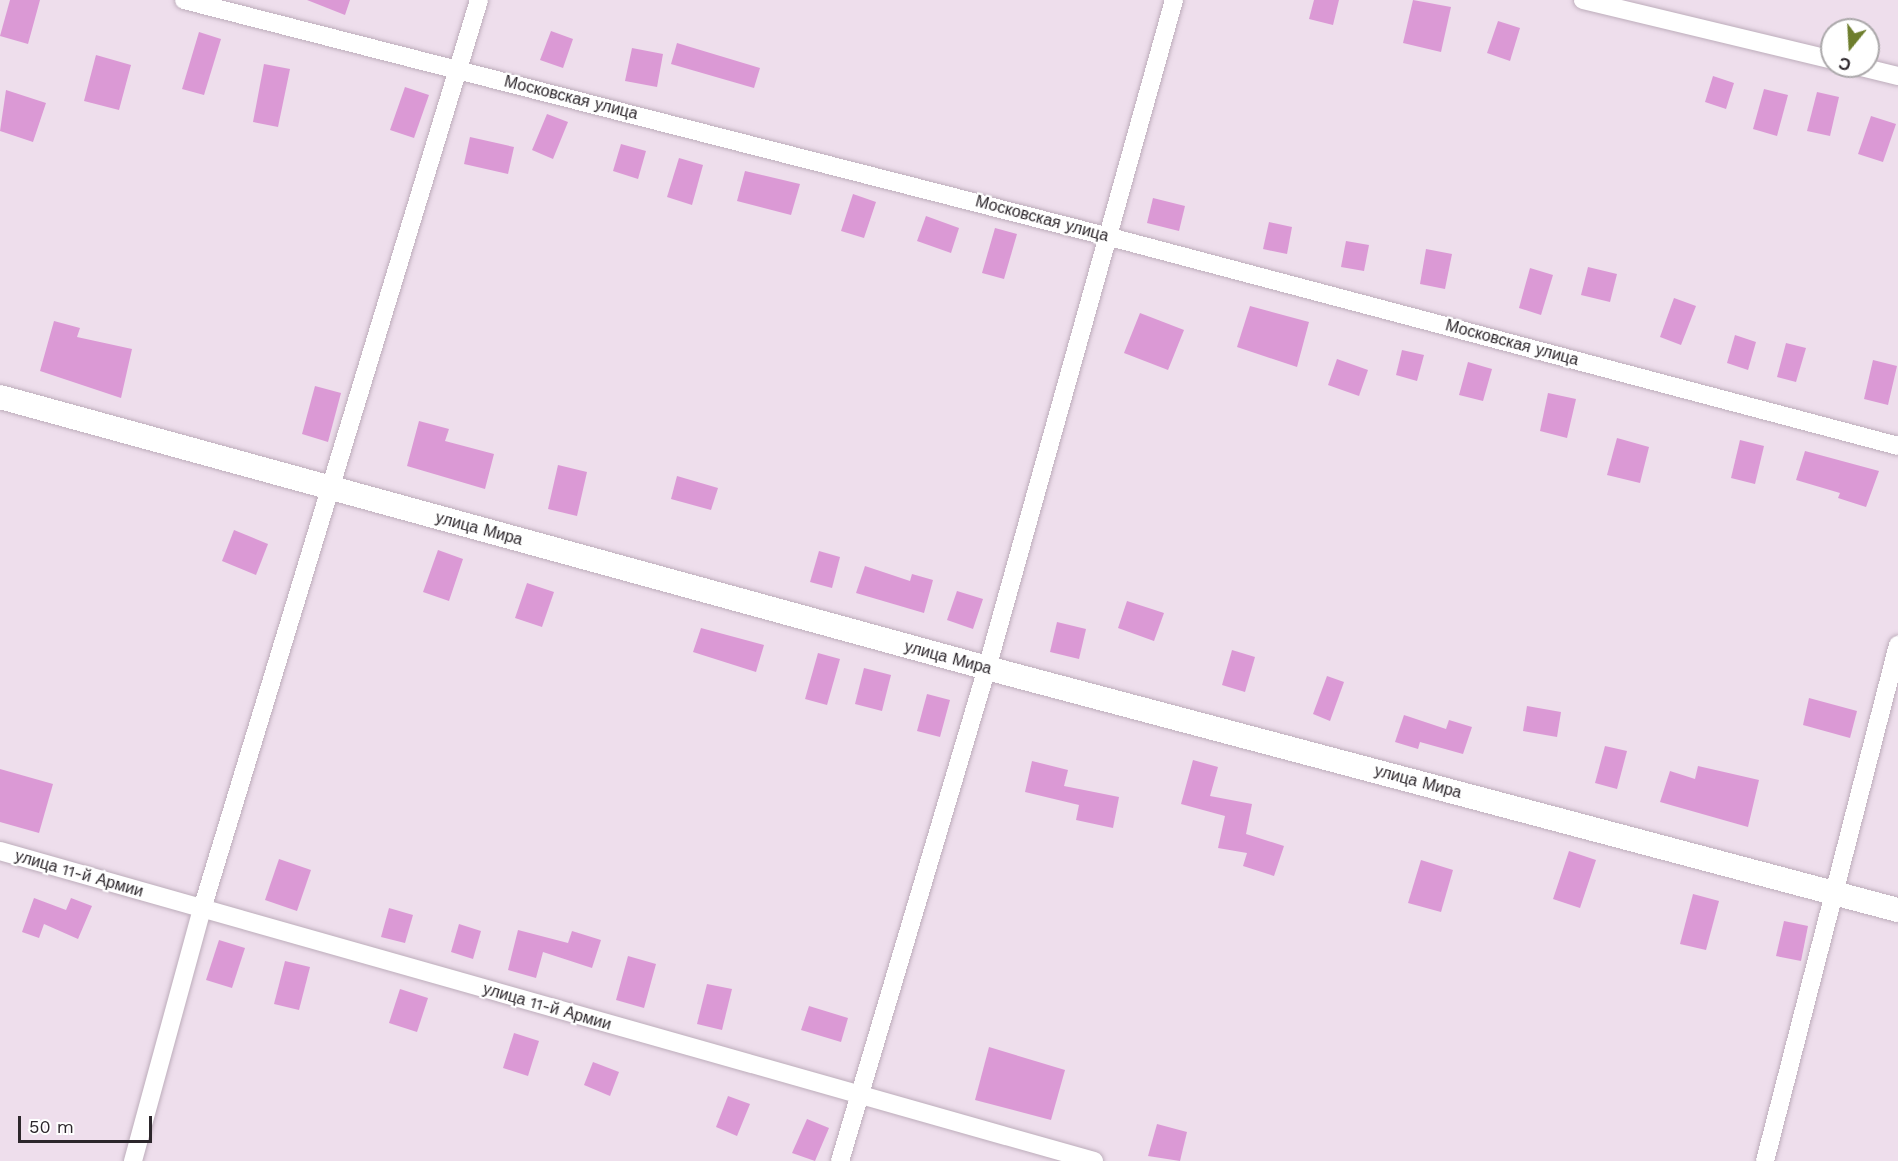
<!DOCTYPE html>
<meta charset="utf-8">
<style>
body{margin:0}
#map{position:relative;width:1898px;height:1161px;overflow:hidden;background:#eedeec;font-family:"Work Sans",sans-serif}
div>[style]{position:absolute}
.building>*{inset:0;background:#db99d5}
.roads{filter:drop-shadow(0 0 2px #bdadbb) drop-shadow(0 0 2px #bdadbb)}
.minor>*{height:18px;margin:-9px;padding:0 9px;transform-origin:9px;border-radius:9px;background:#fff}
.tertiary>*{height:24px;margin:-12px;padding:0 12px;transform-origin:12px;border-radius:12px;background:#fff}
span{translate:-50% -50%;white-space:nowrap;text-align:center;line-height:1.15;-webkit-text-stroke:4.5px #fff;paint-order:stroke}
.street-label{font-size:16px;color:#2c262b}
.north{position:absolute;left:1820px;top:18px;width:60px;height:60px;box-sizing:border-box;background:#fff;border:2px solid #aba8aa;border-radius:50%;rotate:198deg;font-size:16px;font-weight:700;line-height:24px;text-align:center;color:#2c262b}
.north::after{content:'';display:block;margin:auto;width:21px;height:27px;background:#6e7e2d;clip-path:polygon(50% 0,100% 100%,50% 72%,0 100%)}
.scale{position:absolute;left:18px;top:1116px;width:134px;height:27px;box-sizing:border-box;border:3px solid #2c262b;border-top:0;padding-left:8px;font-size:18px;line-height:21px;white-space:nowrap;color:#2c262b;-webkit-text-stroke:4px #fff;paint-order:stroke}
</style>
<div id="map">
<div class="building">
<i style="clip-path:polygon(10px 0,40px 0,28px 44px,0 36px)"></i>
<i style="clip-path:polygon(307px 0,350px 0,345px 15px)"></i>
<i style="clip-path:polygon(1314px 0,1339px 0,1333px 25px,1309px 19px)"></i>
<i style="clip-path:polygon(1413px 0,1451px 7px,1441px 52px,1403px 43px)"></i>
<i style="clip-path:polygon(1498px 21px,1520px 28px,1510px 61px,1487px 53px)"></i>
<i style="clip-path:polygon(551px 31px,573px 39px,563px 68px,540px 60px)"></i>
<i style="clip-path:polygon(199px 32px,221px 39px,204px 95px,182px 89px)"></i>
<i style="clip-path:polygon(677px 43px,760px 68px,754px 88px,671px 64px)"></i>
<i style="clip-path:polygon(632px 48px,663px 54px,657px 87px,625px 81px)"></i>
<i style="clip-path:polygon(96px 55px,131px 65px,119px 110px,84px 101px)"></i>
<i style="clip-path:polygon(264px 64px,290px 69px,278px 127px,253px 122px)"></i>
<i style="clip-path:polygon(1713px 76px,1734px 83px,1726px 109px,1705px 102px)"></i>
<i style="clip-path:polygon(405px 87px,429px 95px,414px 138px,390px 130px)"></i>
<i style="clip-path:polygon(1764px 89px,1788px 95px,1777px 136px,1753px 129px)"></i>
<i style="clip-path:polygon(6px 90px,46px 103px,33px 142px,0 131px)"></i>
<i style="clip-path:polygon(1817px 92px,1839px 97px,1830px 136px,1807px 131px)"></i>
<i style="clip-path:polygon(547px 114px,568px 122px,553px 159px,532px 150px)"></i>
<i style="clip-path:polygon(1871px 116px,1896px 124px,1883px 162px,1858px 154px)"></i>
<i style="clip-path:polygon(470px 137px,514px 147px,508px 174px,464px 164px)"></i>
<i style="clip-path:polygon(621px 144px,646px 151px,638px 179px,613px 171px)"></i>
<i style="clip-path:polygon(679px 158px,703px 165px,692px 205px,667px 197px)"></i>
<i style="clip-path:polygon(745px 171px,800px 184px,791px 215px,737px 201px)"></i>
<i style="clip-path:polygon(853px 194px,876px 202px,864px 238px,841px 231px)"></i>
<i style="clip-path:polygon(1153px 198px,1185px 206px,1179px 231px,1147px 223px)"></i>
<i style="clip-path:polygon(926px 216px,959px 228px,951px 253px,917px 241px)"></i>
<i style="clip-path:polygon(1269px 222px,1292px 227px,1287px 254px,1263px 249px)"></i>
<i style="clip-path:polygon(995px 228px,1017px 234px,1004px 279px,982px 273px)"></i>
<i style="clip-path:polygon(1346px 241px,1369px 245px,1364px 271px,1341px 267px)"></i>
<i style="clip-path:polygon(1426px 249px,1452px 254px,1445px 289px,1420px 284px)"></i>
<i style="clip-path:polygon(1588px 267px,1617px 274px,1610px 302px,1581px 295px)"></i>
<i style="clip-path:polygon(1530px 268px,1553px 275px,1541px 315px,1519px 308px)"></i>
<i style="clip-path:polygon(1674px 298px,1696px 306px,1681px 345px,1660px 337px)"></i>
<i style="clip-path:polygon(1250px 306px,1309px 322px,1297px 367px,1237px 347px)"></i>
<i style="clip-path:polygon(1140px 313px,1184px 330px,1168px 370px,1124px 353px)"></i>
<i style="clip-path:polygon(54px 321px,80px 328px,77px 337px,132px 349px,121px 398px,40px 371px)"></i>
<i style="clip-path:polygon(1735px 335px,1756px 342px,1748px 370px,1727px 363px)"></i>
<i style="clip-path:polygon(1786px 343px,1806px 348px,1796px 382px,1777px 377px)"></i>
<i style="clip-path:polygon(1402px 350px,1424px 355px,1417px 381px,1396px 375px)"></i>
<i style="clip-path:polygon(1337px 359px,1368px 370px,1359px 396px,1328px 385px)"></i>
<i style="clip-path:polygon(1873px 360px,1897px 366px,1888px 405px,1864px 399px)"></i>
<i style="clip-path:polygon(1468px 362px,1492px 369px,1483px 401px,1459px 395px)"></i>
<i style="clip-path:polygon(315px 386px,341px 393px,328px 442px,302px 434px)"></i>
<i style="clip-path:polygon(1548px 393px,1576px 399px,1567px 438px,1540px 431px)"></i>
<i style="clip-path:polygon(419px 421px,449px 429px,445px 441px,494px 454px,485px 489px,407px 466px)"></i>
<i style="clip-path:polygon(1617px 438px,1649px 447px,1640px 483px,1607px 475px)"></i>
<i style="clip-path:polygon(1740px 440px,1764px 446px,1755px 484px,1731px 478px)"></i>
<i style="clip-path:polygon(1805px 451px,1879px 471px,1866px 507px,1838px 498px,1840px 493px,1796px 480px)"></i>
<i style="clip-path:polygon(558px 465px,587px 472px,577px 516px,548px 509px)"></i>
<i style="clip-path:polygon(677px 476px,718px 488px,711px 510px,671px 499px)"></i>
<i style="clip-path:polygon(234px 530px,268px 544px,256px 575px,222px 561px)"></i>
<i style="clip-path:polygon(438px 550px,463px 559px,449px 601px,423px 592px)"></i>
<i style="clip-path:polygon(819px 551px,840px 557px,832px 588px,810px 582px)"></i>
<i style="clip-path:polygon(865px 566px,910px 581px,912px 574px,933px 580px,924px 613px,856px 593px)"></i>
<i style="clip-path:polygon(527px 583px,554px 592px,542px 627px,515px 618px)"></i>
<i style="clip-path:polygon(957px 591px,983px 599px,973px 629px,947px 620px)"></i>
<i style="clip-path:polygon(1127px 601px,1164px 613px,1154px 641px,1118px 628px)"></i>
<i style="clip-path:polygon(1057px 622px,1086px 629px,1079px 659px,1050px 652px)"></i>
<i style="clip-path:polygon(701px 628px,764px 645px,756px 672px,693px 652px)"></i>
<i style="clip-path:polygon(1232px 650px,1255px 657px,1245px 692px,1222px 685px)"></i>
<i style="clip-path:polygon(818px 653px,840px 659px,827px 705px,805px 699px)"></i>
<i style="clip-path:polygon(864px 668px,891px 675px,882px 711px,855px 704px)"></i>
<i style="clip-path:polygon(1327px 676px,1344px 682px,1330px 721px,1313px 714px)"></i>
<i style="clip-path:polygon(927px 694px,950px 700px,940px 737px,917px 731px)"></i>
<i style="clip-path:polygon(1809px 698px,1857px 711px,1850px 738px,1803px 725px)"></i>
<i style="clip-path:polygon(1527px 706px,1561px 712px,1557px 737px,1523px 731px)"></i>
<i style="clip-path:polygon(1404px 715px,1446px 729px,1449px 720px,1472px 727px,1463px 754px,1420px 742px,1418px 749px,1395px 742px)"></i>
<i style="clip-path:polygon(1605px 746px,1627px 751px,1617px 789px,1595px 783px)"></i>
<i style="clip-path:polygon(1193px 760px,1218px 767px,1210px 796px,1252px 804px,1246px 834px,1284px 846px,1274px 876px,1243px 866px,1247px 853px,1218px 848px,1225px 816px,1181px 804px)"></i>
<i style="clip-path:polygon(1032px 761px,1068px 770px,1064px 786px,1119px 797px,1113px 828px,1076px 820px,1079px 805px,1025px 792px)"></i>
<i style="clip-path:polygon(1698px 766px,1759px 780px,1748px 827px,1660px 802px,1670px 771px,1695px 779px)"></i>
<i style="clip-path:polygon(0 769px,53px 784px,39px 833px,0 822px)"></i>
<i style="clip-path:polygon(1569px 851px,1596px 860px,1580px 908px,1553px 899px)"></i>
<i style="clip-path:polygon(279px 859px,311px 870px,297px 911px,265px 900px)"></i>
<i style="clip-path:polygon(1421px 860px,1453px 870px,1441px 912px,1408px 903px)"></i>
<i style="clip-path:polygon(1693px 894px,1719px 901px,1706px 950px,1680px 944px)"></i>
<i style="clip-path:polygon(34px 898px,66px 910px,71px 898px,92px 906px,78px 939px,44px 924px,39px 938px,22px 932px)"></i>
<i style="clip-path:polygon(389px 908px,413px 915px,405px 943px,381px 937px)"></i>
<i style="clip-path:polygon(1784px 921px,1808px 926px,1801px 961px,1776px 956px)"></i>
<i style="clip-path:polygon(459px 924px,481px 931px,473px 959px,451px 952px)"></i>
<i style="clip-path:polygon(518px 930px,568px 943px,572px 931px,601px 940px,592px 968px,543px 952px,536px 978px,508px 970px)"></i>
<i style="clip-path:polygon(219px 940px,245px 948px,232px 988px,206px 980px)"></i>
<i style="clip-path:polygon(628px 956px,656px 964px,644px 1008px,616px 1000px)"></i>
<i style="clip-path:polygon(285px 961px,310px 967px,299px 1010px,274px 1004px)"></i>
<i style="clip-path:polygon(707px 984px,732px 989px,722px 1030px,697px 1024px)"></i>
<i style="clip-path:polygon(400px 989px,428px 998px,417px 1032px,389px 1023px)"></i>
<i style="clip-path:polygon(809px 1006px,848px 1018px,841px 1042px,801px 1030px)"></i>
<i style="clip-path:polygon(514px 1033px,539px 1041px,528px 1076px,503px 1068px)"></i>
<i style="clip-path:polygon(989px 1047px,1065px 1070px,1051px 1120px,975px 1100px)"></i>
<i style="clip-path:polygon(593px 1062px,619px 1072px,610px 1096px,584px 1085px)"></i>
<i style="clip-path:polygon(728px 1096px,750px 1104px,737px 1136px,716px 1127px)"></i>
<i style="clip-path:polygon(807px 1119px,829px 1128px,815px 1161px,792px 1153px)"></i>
<i style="clip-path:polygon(1157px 1124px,1187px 1132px,1180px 1161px,1148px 1156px)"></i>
</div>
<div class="roads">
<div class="minor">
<i style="left:184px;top:0;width:956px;rotate:14.36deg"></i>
<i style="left:1110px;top:237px;width:815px;rotate:14.85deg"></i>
<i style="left:1583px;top:0;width:256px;rotate:13.5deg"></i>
<i style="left:1857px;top:66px;width:42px;rotate:13.7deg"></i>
<i style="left:0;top:851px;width:1137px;rotate:15.82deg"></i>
<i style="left:133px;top:1161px;width:261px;rotate:-74.7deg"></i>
<i style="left:202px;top:909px;width:950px;rotate:-73.05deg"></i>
<i style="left:840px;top:1161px;width:514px;rotate:-73.4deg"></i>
<i style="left:987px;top:668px;width:694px;rotate:-74.36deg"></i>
<i style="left:1765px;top:1161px;width:533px;rotate:-75.55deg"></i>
</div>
<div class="tertiary">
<i style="left:0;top:397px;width:1024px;rotate:15.35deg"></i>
<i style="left:987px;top:668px;width:943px;rotate:14.88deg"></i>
</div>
</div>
<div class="street-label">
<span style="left:571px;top:98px;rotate:14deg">Московская улица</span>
<span style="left:1042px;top:219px;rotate:15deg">Московская улица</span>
<span style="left:1512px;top:343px;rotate:15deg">Московская улица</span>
<span style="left:479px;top:529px;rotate:15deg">улица Мира</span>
<span style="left:948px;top:658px;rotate:15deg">улица Мира</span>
<span style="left:1418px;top:782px;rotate:15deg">улица Мира</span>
<span style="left:79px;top:874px;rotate:16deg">улица 11-й Армии</span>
<span style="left:547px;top:1007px;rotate:16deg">улица 11-й Армии</span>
</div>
<div class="north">С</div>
<div class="scale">50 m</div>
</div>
